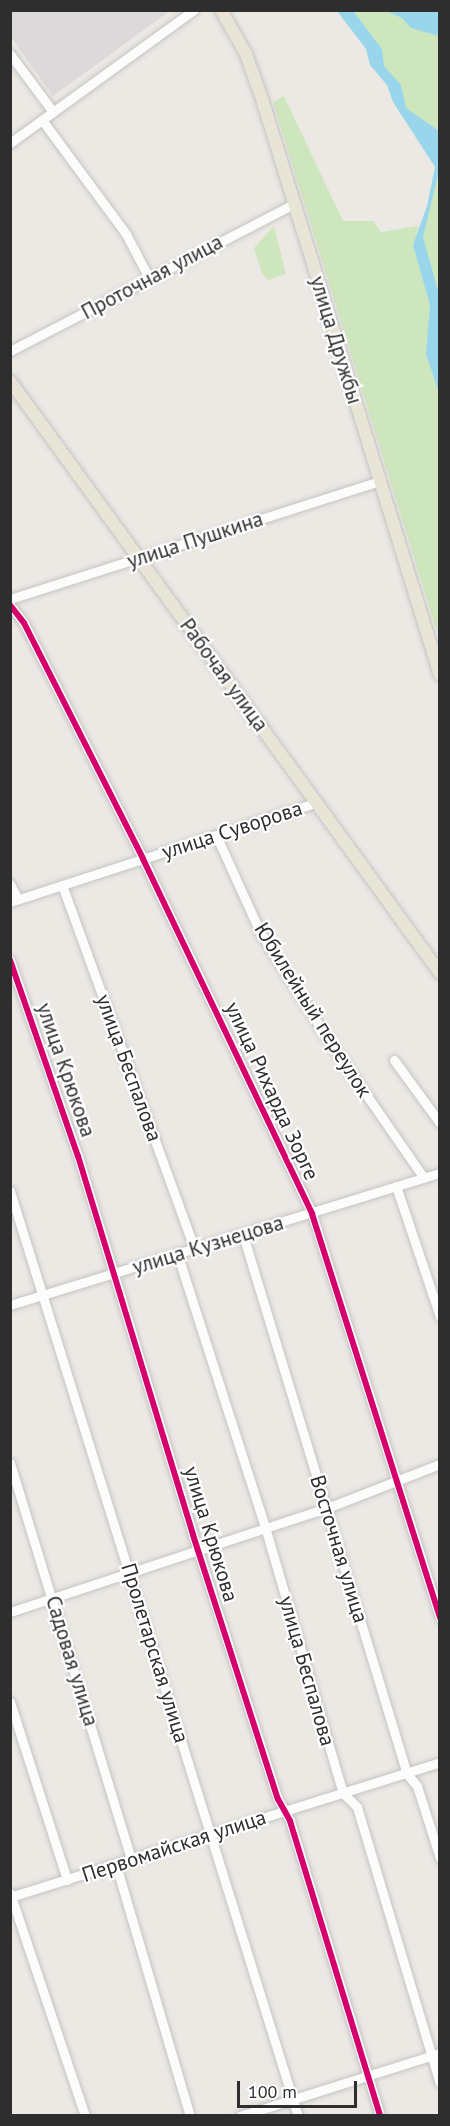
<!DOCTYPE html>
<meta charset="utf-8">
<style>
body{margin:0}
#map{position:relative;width:450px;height:2126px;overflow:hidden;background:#ece8e4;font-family:"PT Sans",sans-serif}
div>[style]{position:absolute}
.industrial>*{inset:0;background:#dcd9db}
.green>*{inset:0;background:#cee6be}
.water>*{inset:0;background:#99d6ec}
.roads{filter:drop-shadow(0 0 2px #c5c4c5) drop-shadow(0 0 2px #c5c4c5)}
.minor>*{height:9px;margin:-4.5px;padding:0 4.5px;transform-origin:4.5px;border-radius:4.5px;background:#fcfcfb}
.major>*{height:12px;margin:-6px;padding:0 6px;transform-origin:6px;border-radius:6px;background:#e8e4d6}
.cycleway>*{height:6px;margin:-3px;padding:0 3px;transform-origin:3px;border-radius:3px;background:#d6006c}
span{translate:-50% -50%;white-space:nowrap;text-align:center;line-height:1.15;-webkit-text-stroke:4.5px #fff;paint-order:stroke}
.street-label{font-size:21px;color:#2e2e2e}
.frame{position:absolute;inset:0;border:12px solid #2e2e2e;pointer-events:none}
.scale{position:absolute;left:237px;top:2081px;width:120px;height:27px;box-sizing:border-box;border:3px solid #2e2e2e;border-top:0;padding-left:8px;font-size:18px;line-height:21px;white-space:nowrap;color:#2e2e2e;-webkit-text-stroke:4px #fff;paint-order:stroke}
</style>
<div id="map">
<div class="industrial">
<i style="clip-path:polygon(10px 11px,11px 10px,170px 11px,53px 96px,11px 37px)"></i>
</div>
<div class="green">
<i style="clip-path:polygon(344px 11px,439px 11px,439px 166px)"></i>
<i style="clip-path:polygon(284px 96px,343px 221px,373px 221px,381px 232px,418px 226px,417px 232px,421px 232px,439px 171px,439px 638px,273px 102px)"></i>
<i style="clip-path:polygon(274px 226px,286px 274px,268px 280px,262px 273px,254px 248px)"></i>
</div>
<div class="water">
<i style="clip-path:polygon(337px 11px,353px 11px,382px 49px,384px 66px,401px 85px,406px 108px,439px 131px,439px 171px,423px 237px,439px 294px,439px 393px,426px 354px,430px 305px,413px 245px,427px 206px,435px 167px,393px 102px,387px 85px,370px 65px,366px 49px)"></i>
<i style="clip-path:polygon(386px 11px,439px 11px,439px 36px,411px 28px,402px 18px)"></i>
</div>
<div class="roads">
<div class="minor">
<i style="left:10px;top:54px;width:72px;rotate:53.4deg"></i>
<i style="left:42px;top:120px;width:142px;rotate:53.6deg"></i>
<i style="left:126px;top:234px;width:50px;rotate:62.4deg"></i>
<i style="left:10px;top:143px;width:227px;rotate:-35.9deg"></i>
<i style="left:10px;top:351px;width:320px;rotate:-27.4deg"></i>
<i style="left:10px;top:599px;width:388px;rotate:-17.7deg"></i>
<i style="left:10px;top:605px;width:23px;rotate:52deg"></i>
<i style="left:24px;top:623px;width:264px;rotate:63.2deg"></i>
<i style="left:143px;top:859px;width:393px;rotate:64.5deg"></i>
<i style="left:312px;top:1214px;width:424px;rotate:72.4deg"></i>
<i style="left:216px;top:835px;width:107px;rotate:65.6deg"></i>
<i style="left:260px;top:932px;width:125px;rotate:57.7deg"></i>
<i style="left:327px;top:1038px;width:170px;rotate:55.3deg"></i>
<i style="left:10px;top:884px;width:17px;rotate:62deg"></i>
<i style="left:62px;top:885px;width:388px;rotate:70deg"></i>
<i style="left:10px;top:902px;width:323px;rotate:-18deg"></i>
<i style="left:10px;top:960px;width:207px;rotate:70.9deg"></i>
<i style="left:78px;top:1156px;width:396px;rotate:73.1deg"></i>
<i style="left:193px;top:1535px;width:277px;rotate:72.2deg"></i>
<i style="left:278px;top:1799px;width:25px;rotate:61deg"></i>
<i style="left:290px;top:1821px;width:308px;rotate:73deg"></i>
<i style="left:394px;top:1060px;width:78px;rotate:53.9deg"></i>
<i style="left:396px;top:1186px;width:138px;rotate:71.4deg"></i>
<i style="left:10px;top:1191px;width:969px;rotate:72.71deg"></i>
<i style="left:243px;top:1235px;width:563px;rotate:73.08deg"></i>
<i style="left:407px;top:1774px;width:16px;rotate:50deg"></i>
<i style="left:417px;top:1786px;width:76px;rotate:72.3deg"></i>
<i style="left:178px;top:1256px;width:285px;rotate:72.2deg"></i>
<i style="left:265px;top:1527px;width:253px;rotate:73.7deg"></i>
<i style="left:336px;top:1770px;width:24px;rotate:73deg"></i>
<i style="left:343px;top:1793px;width:20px;rotate:45deg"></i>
<i style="left:357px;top:1807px;width:288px;rotate:73.3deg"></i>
<i style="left:10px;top:1305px;width:450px;rotate:-17.1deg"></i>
<i style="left:10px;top:1463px;width:415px;rotate:73deg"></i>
<i style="left:10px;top:1612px;width:334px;rotate:-18.2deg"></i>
<i style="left:327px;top:1508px;width:121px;rotate:-21.3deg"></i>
<i style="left:10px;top:1702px;width:187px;rotate:72.2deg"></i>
<i style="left:116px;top:1865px;width:262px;rotate:73.6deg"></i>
<i style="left:10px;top:1893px;width:235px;rotate:71.4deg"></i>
<i style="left:10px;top:1897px;width:451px;rotate:-17.4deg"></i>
<i style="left:240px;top:2116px;width:210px;rotate:-17.5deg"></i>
</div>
<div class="major">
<i style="left:221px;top:10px;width:51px;rotate:60.4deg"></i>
<i style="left:246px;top:54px;width:51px;rotate:70.5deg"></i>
<i style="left:263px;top:102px;width:600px;rotate:72.83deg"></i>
<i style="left:10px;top:381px;width:732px;rotate:54.01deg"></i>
</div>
</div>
<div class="cycleway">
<i style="left:10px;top:605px;width:23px;rotate:52deg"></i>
<i style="left:24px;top:623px;width:264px;rotate:63.2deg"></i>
<i style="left:143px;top:859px;width:393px;rotate:64.5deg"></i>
<i style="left:312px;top:1214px;width:424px;rotate:72.4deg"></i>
<i style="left:10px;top:960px;width:207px;rotate:70.9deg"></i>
<i style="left:78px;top:1156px;width:396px;rotate:73.1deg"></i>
<i style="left:193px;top:1535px;width:277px;rotate:72.2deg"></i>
<i style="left:278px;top:1799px;width:25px;rotate:61deg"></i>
<i style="left:290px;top:1821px;width:308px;rotate:73deg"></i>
</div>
<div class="street-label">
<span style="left:152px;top:277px;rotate:-28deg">Проточная улица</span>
<span style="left:336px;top:340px;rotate:73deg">улица Дружбы</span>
<span style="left:195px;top:540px;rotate:-18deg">улица Пушкина</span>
<span style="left:224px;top:675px;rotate:54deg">Рабочая улица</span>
<span style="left:232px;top:830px;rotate:-18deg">улица Суворова</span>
<span style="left:313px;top:1010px;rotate:58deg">Юбилейный переулок</span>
<span style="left:129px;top:1068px;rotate:70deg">улица Беспалова</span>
<span style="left:66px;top:1070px;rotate:71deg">улица Крюкова</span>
<span style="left:272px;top:1091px;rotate:65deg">улица Рихарда Зорге</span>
<span style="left:208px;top:1245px;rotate:-17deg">улица Кузнецова</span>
<span style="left:211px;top:1534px;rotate:73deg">улица Крюкова</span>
<span style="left:339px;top:1549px;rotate:73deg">Восточная улица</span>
<span style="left:155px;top:1653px;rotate:73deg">Пролетарская улица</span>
<span style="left:72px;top:1661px;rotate:73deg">Садовая улица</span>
<span style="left:307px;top:1671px;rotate:74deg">улица Беспалова</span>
<span style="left:174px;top:1846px;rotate:-18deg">Первомайская улица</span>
</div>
<div class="frame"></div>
<div class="scale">100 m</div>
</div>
